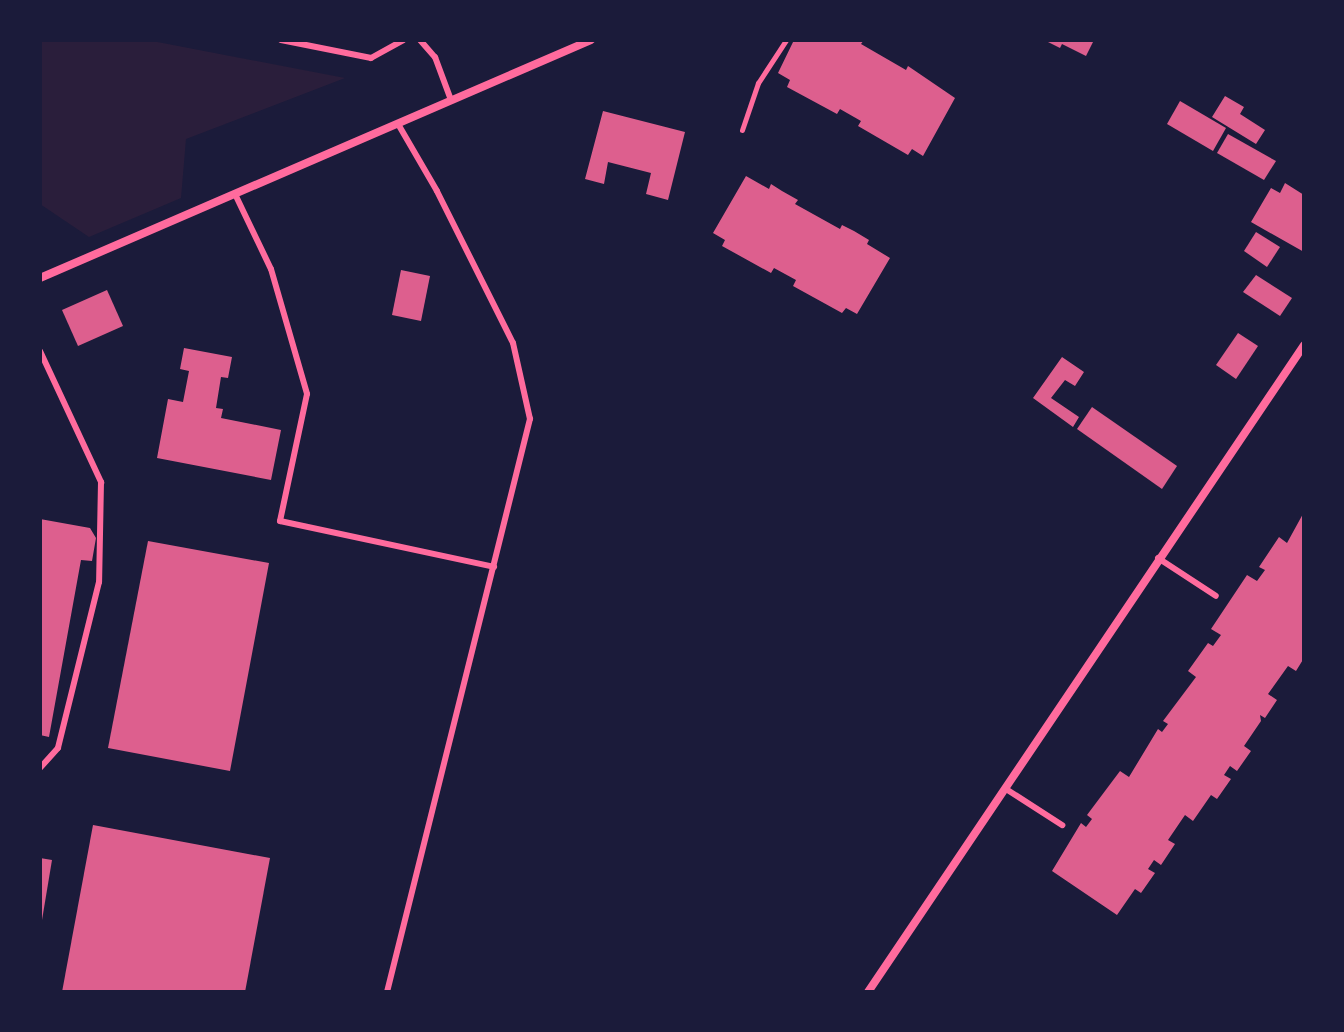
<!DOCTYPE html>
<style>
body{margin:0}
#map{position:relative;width:1344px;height:1032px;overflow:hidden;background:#1b1b3a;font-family:"DejaVu Sans",sans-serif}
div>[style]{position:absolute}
.green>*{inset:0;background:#2a1e3b}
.building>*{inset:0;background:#dd5f8e}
.path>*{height:5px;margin:-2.5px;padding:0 2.5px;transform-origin:2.5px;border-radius:2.5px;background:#ff6b9d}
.service>*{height:6px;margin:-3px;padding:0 3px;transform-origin:3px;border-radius:3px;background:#ff6b9d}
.minor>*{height:8px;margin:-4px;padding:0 4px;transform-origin:4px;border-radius:4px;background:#ff6b9d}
span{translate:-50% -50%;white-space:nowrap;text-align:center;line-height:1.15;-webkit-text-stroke:6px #1b1b3a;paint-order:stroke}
.frame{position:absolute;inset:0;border:42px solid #1b1b3a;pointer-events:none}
</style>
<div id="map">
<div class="green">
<i style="clip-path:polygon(40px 40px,147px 40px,345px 78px,186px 139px,181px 198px,89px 237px,40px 204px)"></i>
</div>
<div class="building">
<i style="clip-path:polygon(794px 40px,864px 40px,861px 44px,906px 70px,908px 66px,955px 98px,923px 156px,912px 149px,908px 155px,858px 126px,861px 121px,840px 109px,837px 114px,787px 87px,790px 80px,778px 73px)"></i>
<i style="clip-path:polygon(1044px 40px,1094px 40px,1086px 56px,1062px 44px,1060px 48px)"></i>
<i style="clip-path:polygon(1225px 96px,1244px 107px,1240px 114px,1265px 130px,1256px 144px,1212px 117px)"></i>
<i style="clip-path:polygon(1180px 101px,1226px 128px,1213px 151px,1167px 124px)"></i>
<i style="clip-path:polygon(603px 111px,685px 132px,668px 200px,646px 194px,651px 173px,608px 162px,604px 184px,585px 179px)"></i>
<i style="clip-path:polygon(1228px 134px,1276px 161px,1264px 180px,1217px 153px)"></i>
<i style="clip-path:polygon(746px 176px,769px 189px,771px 184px,782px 191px,798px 200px,795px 204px,840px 229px,842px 225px,854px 231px,869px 240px,867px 244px,890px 258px,857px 314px,846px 308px,842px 313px,793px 286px,796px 280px,774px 268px,771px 273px,722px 246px,725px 240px,713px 233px)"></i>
<i style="clip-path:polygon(1285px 183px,1304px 195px,1304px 252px,1251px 222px,1271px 188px,1280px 193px)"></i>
<i style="clip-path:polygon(1256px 232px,1280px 247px,1267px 267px,1244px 251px)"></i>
<i style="clip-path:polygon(401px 270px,430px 276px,421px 321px,392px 315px)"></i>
<i style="clip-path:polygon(1256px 275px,1292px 298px,1280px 316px,1243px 292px)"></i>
<i style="clip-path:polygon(107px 290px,123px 326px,78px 346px,62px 310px)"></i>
<i style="clip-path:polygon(1238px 333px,1258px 346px,1236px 379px,1216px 365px)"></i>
<i style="clip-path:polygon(184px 348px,232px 357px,228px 378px,221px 377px,216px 408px,223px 409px,221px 418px,281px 430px,271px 480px,157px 458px,168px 399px,183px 402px,189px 371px,180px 369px)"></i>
<i style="clip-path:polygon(1062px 357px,1084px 372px,1075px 386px,1065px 380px,1051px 398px,1079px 417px,1073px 427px,1033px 398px)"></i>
<i style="clip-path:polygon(1092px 407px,1177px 466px,1162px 489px,1077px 429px)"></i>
<i style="clip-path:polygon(1304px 512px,1304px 658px,1296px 671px,1288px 666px,1268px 694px,1277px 700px,1265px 718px,1260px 715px,1261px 721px,1244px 746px,1251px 751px,1237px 771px,1230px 766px,1224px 775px,1231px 779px,1217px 799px,1211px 795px,1193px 821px,1185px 815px,1168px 840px,1175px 844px,1161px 865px,1154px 860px,1148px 869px,1155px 873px,1141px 893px,1135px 889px,1117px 915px,1052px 871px,1081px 823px,1086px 827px,1092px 819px,1087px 815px,1120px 771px,1129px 777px,1158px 729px,1162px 732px,1168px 724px,1163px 721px,1196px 677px,1188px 671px,1208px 643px,1213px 646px,1221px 635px,1211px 629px,1247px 575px,1257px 581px,1265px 570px,1259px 567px,1279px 537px,1287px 543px)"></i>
<i style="clip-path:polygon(40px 519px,90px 528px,96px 538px,92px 561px,81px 560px,49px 737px,40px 735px)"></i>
<i style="clip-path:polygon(148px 541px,269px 563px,230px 771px,108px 748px)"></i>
<i style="clip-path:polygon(93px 825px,270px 858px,245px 992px,62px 992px)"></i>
<i style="clip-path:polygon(40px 858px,52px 860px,42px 920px,40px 920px)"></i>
</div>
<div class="path">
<i style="left:742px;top:130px;width:50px;rotate:-71.2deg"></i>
<i style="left:758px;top:83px;width:51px;rotate:-56.9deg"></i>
</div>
<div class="service">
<i style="left:281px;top:40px;width:92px;rotate:11.3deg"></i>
<i style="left:371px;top:58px;width:37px;rotate:-29deg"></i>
<i style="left:420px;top:40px;width:23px;rotate:49deg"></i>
<i style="left:435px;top:57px;width:46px;rotate:69.6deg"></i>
<i style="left:235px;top:194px;width:83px;rotate:64.4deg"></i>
<i style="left:271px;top:269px;width:130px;rotate:73.9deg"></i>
<i style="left:307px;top:394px;width:130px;rotate:102deg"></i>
<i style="left:280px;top:521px;width:219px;rotate:12.1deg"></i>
<i style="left:40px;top:351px;width:145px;rotate:65deg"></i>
<i style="left:101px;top:482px;width:100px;rotate:91.1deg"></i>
<i style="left:99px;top:582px;width:171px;rotate:103.9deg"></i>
<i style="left:58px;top:748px;width:27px;rotate:132deg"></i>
<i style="left:1158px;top:558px;width:69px;rotate:33.2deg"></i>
<i style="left:1006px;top:789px;width:67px;rotate:32.7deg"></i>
<i style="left:387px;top:992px;width:591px;rotate:-75.99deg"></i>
<i style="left:530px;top:419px;width:78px;rotate:-102.6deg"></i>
<i style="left:513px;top:343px;width:170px;rotate:-116.6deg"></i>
<i style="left:437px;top:191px;width:78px;rotate:-120.2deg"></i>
</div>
<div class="minor">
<i style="left:40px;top:278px;width:600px;rotate:-23.36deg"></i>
<i style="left:868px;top:992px;width:780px;rotate:-56.02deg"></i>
</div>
<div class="frame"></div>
</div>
